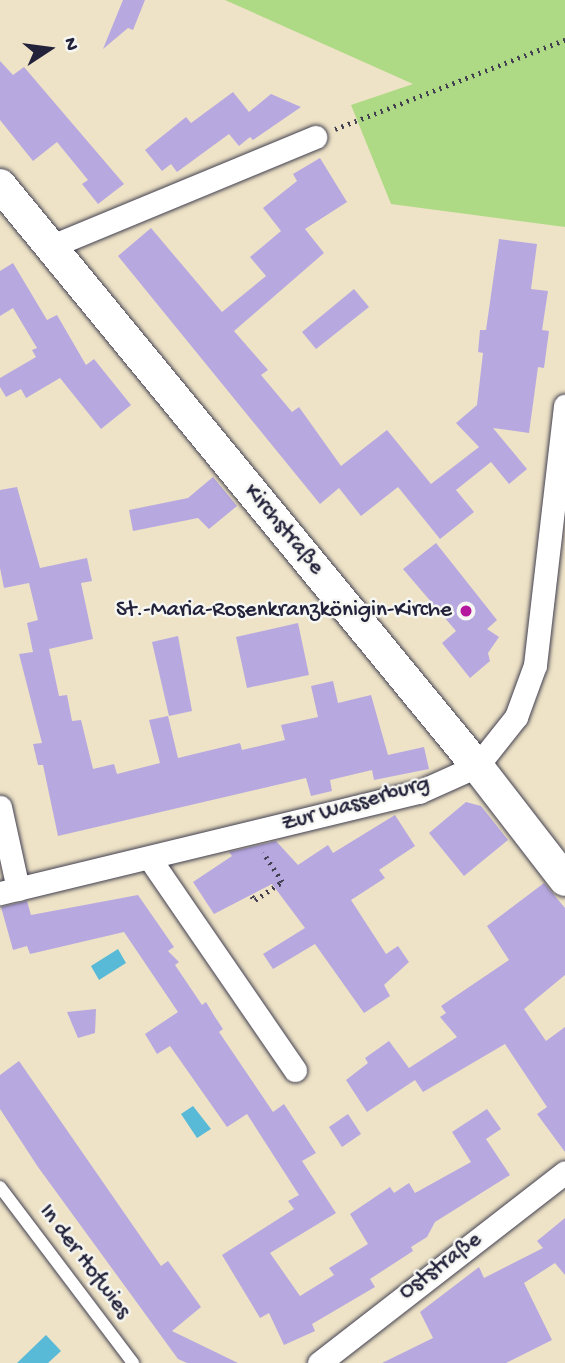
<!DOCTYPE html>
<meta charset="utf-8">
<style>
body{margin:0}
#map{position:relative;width:565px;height:1363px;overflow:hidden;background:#eee3c6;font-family:"Gochi Hand",sans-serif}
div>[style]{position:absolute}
.green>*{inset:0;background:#afda85}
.water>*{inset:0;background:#58bad7}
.building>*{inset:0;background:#b7a9e0}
.path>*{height:4.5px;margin-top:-2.25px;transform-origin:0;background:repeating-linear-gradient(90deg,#413f50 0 2px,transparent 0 7px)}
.roads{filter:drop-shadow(0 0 2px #413f50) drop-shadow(0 0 2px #413f50)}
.lane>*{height:12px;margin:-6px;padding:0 6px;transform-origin:6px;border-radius:6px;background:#fff}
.street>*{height:23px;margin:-11.5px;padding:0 11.5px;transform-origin:11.5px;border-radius:11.5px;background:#fff}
.secondary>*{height:32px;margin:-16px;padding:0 16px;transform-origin:16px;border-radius:16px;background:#fff}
.dots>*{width:19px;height:19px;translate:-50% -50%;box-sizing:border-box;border:4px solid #f6f6f2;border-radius:50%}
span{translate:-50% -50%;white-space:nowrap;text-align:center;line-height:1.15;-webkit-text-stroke:5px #f6f6f2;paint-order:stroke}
.street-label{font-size:23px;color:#22223b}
.poi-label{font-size:23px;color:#22223b}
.right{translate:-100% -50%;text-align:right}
.north{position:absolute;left:14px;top:14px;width:70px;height:70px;-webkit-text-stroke:5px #f6f6f2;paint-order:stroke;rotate:77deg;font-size:19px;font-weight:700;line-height:28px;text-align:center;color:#22223b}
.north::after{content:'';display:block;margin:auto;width:24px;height:32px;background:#22223b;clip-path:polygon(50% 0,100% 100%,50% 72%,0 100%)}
</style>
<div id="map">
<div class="green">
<i style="clip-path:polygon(225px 0,565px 0,565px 227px,391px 204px,351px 105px,413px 84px)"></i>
</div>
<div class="water">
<i style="clip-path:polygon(118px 949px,126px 963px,99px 980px,91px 966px)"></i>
<i style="clip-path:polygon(193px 1106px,211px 1129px,197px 1138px,181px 1114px)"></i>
<i style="clip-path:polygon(46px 1335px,61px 1351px,48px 1363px,17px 1363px)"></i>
</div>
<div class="building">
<i style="clip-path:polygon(123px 0,145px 0,133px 30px,128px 28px,103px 49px)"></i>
<i style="clip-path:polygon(0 61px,13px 75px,24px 67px,124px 184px,98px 204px,82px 184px,88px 180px,57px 142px,33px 161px,0 120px)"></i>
<i style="clip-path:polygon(233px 92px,249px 112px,271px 94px,301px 107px,253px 140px,250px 137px,239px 146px,229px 134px,177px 172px,171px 164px,162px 171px,145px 150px,186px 117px,191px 123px)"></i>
<i style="clip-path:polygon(320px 158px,347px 202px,305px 229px,324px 253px,234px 331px,268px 370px,261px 375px,292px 412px,299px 407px,341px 466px,387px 430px,431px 484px,479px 447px,456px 423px,477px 405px,483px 353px,478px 352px,480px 330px,486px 330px,499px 239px,537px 244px,531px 289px,548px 291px,542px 330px,549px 331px,544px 368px,538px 367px,529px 433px,493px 428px,527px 469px,509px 484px,491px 462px,456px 490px,474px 512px,440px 539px,398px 487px,361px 516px,339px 488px,320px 504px,118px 256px,151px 228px,222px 312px,266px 276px,250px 257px,281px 231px,263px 208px,297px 181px,293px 174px)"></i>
<i style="clip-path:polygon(13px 263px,47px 320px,57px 315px,86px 365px,94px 359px,131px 405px,101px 429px,60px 378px,26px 398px,21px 389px,6px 397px,0 387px,0 378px,36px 357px,32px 350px,37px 348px,13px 308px,0 316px,0 271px)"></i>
<i style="clip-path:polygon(354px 289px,369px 307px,316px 349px,302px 332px)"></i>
<i style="clip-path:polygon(213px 477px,237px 506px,209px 529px,198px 518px,133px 531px,129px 510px,188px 498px)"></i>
<i style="clip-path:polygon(17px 487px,40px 568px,87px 558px,92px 581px,81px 583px,93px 639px,49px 649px,59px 696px,67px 695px,72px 721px,81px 720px,93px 769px,114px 764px,117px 774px,160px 763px,149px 720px,168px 716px,178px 758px,240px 743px,242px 750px,285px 740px,281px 725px,318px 717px,311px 686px,333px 681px,338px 703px,371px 695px,388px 755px,424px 747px,429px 769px,374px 780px,372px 770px,330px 780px,332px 791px,311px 796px,306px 778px,58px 836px,43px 765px,38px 765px,33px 744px,42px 743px,19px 654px,33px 652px,27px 623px,38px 620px,29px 583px,4px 588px,0 568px,0 490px)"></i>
<i style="clip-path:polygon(436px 543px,497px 620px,487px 629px,499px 637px,488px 653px,490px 661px,470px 678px,442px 643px,456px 631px,403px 569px)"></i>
<i style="clip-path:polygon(298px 623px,309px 675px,247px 688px,236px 637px)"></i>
<i style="clip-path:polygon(178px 636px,192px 711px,169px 716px,152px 642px)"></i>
<i style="clip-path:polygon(466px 802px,481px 806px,508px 840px,464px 876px,429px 833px)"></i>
<i style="clip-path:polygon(395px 815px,415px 846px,379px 870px,385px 878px,351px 900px,386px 954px,398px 946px,409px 962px,384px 985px,390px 996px,364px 1013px,315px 944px,273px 969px,263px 954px,305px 928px,272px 884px,214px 914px,193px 882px,232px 856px,229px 852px,276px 841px,298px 865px,328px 845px,333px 853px)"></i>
<i style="clip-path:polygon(544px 883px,565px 908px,565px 975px,524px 1009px,546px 1041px,565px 1027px,565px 1152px,537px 1114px,547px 1107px,505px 1044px,423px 1092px,415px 1080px,367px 1112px,346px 1080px,368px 1063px,365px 1058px,389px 1041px,409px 1068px,457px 1037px,440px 1017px,446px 1013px,441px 1006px,509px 960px,487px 926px)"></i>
<i style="clip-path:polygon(138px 895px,174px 947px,168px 951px,179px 962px,175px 965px,202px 1005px,206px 1002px,215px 1017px,223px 1029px,219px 1032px,273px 1112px,284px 1104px,316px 1153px,302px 1161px,336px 1213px,270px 1253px,300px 1296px,334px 1275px,329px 1268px,368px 1244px,350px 1214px,390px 1187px,394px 1193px,409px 1183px,415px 1193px,471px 1162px,452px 1132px,487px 1109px,501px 1129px,486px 1139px,510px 1175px,435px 1222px,427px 1237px,411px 1247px,413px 1251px,370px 1279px,375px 1287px,312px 1324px,315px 1331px,284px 1345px,269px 1313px,260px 1318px,222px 1255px,294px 1209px,288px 1201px,299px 1195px,247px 1114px,227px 1127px,170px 1046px,157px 1054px,145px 1034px,178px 1012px,124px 932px,30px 954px,27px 946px,13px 950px,1px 907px,27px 901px,31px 915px)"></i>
<i style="clip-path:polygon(96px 1009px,95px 1033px,78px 1038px,67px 1012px)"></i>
<i style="clip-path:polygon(19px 1061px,161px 1266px,168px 1261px,201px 1307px,172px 1331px,238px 1363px,187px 1363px,178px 1359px,38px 1167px,0 1109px,0 1075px)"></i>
<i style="clip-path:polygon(348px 1114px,361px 1134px,342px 1147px,329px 1127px)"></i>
<i style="clip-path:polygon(565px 1218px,565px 1275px,555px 1263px,524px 1283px,552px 1340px,506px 1363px,382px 1363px,433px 1338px,420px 1312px,479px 1267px,484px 1278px,543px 1248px,537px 1241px)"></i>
</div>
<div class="path">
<i style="left:335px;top:129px;width:247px;rotate:-21.2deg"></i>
<i style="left:252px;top:896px;width:5px;rotate:53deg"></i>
<i style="left:255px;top:900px;width:32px;rotate:-34deg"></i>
<i style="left:282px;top:882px;width:35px;rotate:-123deg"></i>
</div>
<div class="roads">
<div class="lane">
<i style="left:0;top:1187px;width:221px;rotate:52.9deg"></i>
</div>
<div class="street">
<i style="left:52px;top:246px;width:285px;rotate:-22.5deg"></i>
<i style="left:0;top:807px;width:84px;rotate:77.6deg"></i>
<i style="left:150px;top:859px;width:256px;rotate:55.5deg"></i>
<i style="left:0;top:893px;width:431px;rotate:-13.6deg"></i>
<i style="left:419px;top:792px;width:64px;rotate:-24.1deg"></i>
<i style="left:477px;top:766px;width:63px;rotate:-51.5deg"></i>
<i style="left:516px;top:717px;width:55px;rotate:-69.9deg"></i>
<i style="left:535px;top:665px;width:261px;rotate:-83.4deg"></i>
<i style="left:319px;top:1363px;width:311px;rotate:-37.8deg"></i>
</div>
<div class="secondary">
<i style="left:0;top:185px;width:752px;rotate:50.61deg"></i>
<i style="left:477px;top:766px;width:144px;rotate:52.3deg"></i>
</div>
</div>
<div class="dots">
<i style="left:466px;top:611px;background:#b5179e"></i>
</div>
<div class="street-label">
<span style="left:283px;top:530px;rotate:50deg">Kirchstraße</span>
<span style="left:356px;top:805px;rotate:-16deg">Zur Wasserburg</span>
<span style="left:84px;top:1262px;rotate:53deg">In der Hofwies</span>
<span style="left:441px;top:1267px;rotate:-37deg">Oststraße</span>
</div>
<div class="poi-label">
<span class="right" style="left:452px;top:611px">St.-Maria-Rosenkranzkönigin-Kirche</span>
</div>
<div class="north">N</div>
</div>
